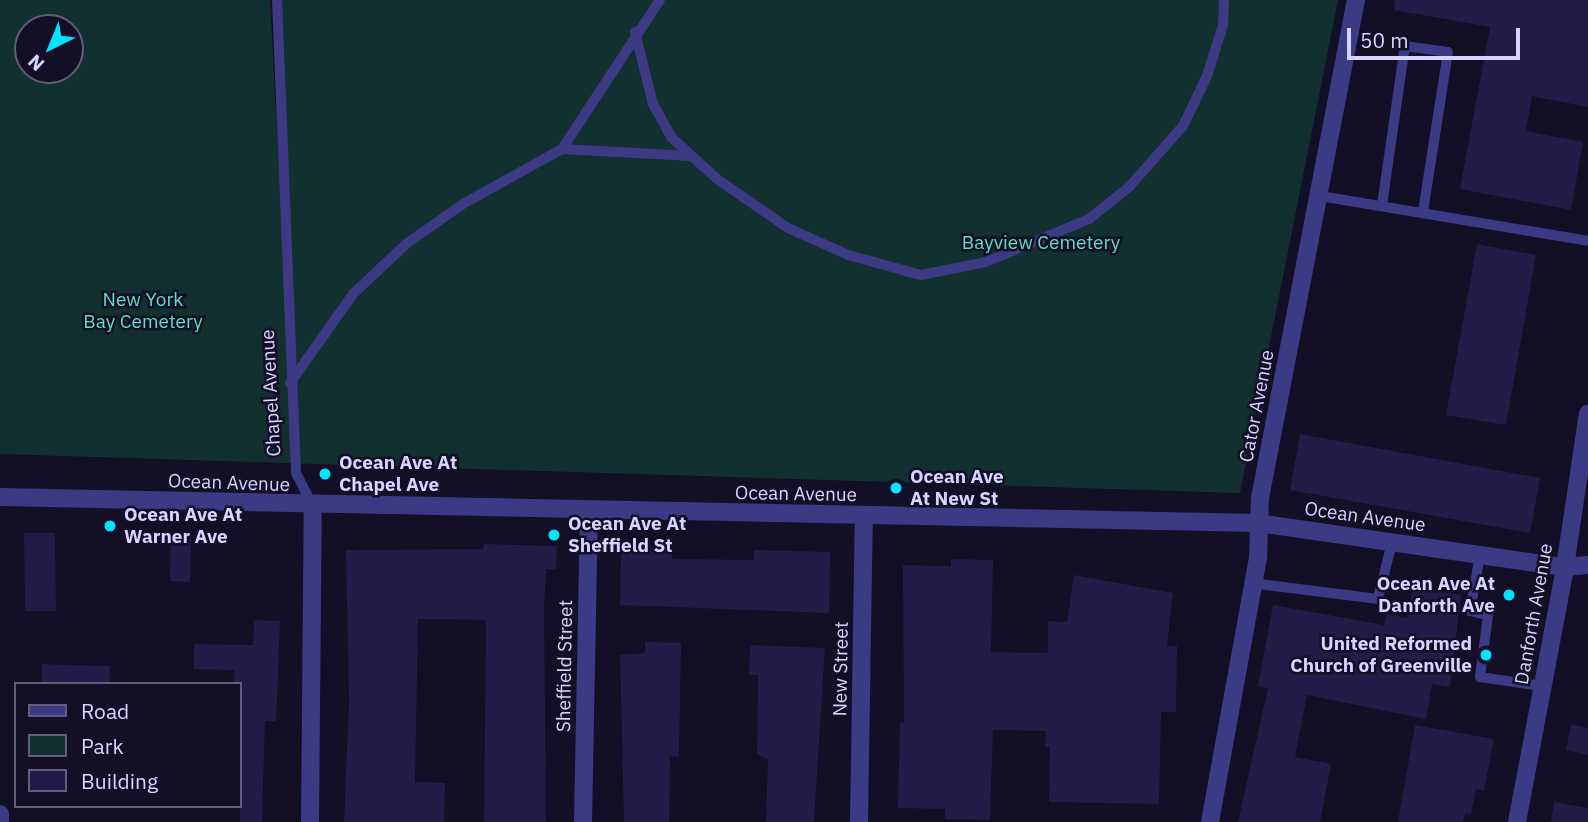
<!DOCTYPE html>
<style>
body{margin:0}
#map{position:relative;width:1588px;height:822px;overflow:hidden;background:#130f26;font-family:"IBM Plex Sans",sans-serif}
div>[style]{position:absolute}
.green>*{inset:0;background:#12302f}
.building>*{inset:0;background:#241b47}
.service>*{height:10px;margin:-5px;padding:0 5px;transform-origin:5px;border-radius:5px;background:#3d3a85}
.minor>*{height:18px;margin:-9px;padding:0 9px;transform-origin:9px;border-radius:9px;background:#3d3a85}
.tertiary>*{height:18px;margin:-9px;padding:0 9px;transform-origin:9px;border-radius:9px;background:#3d3a85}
.dots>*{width:19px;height:19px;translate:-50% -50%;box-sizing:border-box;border:4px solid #130f26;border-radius:50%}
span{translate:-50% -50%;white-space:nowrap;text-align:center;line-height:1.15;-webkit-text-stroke:5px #130f26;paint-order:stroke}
.park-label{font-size:19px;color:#5fe0c0}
.street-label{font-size:19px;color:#d9d4ff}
.poi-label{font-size:19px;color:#d9d4ff;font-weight:700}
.left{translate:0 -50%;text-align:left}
.right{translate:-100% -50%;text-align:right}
.legend{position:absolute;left:14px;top:682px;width:228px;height:126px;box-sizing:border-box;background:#130f26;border:2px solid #625e7d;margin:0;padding:9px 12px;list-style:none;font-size:21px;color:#d9d4ff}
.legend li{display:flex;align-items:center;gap:14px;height:35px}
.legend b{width:35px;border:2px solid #625e7d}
.north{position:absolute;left:14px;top:14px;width:70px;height:70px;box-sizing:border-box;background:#130f26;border:2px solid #625e7d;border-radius:50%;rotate:223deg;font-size:19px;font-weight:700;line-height:28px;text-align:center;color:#d9d4ff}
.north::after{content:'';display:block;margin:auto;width:24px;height:32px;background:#00e5ff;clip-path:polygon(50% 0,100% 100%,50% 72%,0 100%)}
.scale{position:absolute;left:1347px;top:28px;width:173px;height:32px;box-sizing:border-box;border:4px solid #d9d4ff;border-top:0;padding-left:9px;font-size:21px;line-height:24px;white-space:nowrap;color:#d9d4ff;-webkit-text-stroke:5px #130f26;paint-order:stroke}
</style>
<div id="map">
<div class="green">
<i style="clip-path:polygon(evenodd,0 0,270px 0,288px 341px,279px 0,1338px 0,1240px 493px,0 454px,0 0,28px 28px,70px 28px,70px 70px,28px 70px,28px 28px)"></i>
</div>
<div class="building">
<i style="clip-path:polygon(1395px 0,1588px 0,1588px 107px,1532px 96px,1526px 131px,1583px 142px,1571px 210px,1460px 189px,1490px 27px,1394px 10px)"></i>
<i style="clip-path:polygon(1477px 244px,1536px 255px,1506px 425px,1446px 415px)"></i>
<i style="clip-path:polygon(1300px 434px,1540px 478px,1530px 533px,1290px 490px)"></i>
<i style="clip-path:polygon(24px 533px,55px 533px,56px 611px,25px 611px)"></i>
<i style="clip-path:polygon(171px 537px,191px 538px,190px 582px,170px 581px)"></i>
<i style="clip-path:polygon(484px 544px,557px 546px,556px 570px,546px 569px,544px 608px,546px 822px,484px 822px,486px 620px,418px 619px,415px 782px,445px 783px,444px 822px,344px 822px,349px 701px,346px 550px,483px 549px)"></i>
<i style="clip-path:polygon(621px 547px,672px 548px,672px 559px,754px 560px,754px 550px,830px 552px,829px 613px,620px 605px)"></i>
<i style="clip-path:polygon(951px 559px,993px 560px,991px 652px,1048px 653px,1048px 621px,1067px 622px,1074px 575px,1173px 593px,1167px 646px,1177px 646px,1176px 712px,1161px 712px,1159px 804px,1049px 802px,1050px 747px,1045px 747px,1046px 731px,993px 730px,990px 820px,945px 819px,945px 809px,898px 808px,900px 723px,904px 723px,903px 565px,951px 566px)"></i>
<i style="clip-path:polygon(1413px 587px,1461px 595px,1450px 687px,1432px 684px,1426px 719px,1307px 695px,1295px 757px,1331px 764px,1320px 822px,1238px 822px,1268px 688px,1258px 686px,1273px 605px,1384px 625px,1386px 614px,1407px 618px)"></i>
<i style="clip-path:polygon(254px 620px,280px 621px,276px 721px,265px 721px,262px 822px,240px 822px,240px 684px,234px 684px,235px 670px,194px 669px,194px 644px,253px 645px)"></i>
<i style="clip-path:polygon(645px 642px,681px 643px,679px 757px,670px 756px,669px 822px,624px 822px,620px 655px,645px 653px)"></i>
<i style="clip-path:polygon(750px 645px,825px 648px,814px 822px,766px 822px,768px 759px,757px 754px,758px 675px,749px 675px)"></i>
<i style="clip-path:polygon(42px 664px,110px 666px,109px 684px,42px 684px)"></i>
<i style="clip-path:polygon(1571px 724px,1588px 728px,1588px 755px,1566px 750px)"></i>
<i style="clip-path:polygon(1415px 725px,1494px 739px,1484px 791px,1476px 789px,1471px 814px,1465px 813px,1463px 822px,1398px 822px)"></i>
<i style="clip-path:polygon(1554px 802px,1588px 808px,1588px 822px,1551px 822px)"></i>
</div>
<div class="service">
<i style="left:277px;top:0;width:473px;rotate:87.7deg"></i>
<i style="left:296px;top:473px;width:37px;rotate:63deg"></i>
<i style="left:635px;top:32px;width:74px;rotate:76deg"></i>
<i style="left:653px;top:104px;width:38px;rotate:61deg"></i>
<i style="left:671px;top:137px;width:62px;rotate:42.4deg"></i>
<i style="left:717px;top:179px;width:86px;rotate:34.6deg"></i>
<i style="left:788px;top:228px;width:66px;rotate:24.2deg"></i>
<i style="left:848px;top:255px;width:76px;rotate:15.3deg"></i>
<i style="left:921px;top:275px;width:66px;rotate:-11.3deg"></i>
<i style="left:986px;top:262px;width:112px;rotate:-22.7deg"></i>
<i style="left:1089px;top:219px;width:51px;rotate:-38.7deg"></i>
<i style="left:1129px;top:187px;width:81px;rotate:-48.5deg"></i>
<i style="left:1183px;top:126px;width:55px;rotate:-64.4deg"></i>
<i style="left:1207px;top:76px;width:53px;rotate:-72.6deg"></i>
<i style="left:1223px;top:25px;width:25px;rotate:-88deg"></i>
<i style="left:562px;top:149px;width:130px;rotate:3.1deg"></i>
<i style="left:1320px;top:196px;width:272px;rotate:9.5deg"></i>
<i style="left:1382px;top:205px;width:161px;rotate:-81.8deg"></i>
<i style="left:1405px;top:46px;width:43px;rotate:7.9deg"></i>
<i style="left:1448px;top:52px;width:161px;rotate:98.9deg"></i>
<i style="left:290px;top:383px;width:109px;rotate:-54.7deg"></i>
<i style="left:353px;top:294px;width:73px;rotate:-43.3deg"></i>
<i style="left:406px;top:244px;width:70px;rotate:-35.1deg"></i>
<i style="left:463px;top:204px;width:113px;rotate:-29.1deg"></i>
<i style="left:562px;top:149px;width:178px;rotate:-56.7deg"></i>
<i style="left:1480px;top:555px;width:57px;rotate:100.1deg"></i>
<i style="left:1470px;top:611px;width:18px;rotate:13deg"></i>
<i style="left:1488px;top:615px;width:63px;rotate:97.4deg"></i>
<i style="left:1480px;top:677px;width:63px;rotate:8.3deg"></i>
<i style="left:1251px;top:583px;width:128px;rotate:7.2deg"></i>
<i style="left:1378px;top:599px;width:59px;rotate:-76.2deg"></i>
</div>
<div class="minor">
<i style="left:0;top:814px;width:8px;rotate:90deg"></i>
<i style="left:310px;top:822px;width:316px;rotate:-89.5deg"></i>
<i style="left:583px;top:822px;width:311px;rotate:-88.9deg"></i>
<i style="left:859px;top:822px;width:306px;rotate:-89.1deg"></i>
<i style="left:1210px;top:822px;width:269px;rotate:-79.7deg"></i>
<i style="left:1258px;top:557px;width:59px;rotate:-88.1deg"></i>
<i style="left:1260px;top:498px;width:507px;rotate:-79.09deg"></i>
</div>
<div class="tertiary">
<i style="left:0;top:497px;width:1258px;rotate:1.18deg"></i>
<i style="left:1258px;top:523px;width:310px;rotate:8.2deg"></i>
<i style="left:1565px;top:567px;width:23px;rotate:-5deg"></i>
<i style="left:1517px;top:822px;width:259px;rotate:-79.3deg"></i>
<i style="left:1565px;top:567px;width:155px;rotate:-81.5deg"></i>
</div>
<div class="dots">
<i style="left:325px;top:474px;background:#00e5ff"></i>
<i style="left:896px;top:488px;background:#00e5ff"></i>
<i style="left:110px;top:526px;background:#00e5ff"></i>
<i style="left:554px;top:535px;background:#00e5ff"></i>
<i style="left:1509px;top:595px;background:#00e5ff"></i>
<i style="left:1486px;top:655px;background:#00e5ff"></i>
</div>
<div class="park-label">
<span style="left:1041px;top:243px">Bayview Cemetery</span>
<span style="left:143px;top:311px">New York<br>Bay Cemetery</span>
</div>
<div class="street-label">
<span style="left:271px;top:393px;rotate:-93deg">Chapel Avenue</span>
<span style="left:1257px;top:406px;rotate:-79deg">Cator Avenue</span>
<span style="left:229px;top:483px;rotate:2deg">Ocean Avenue</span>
<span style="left:796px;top:494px;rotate:1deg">Ocean Avenue</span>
<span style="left:1365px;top:517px;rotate:8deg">Ocean Avenue</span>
<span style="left:1534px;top:614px;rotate:-80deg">Danforth Avenue</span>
<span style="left:565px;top:666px;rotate:-89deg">Sheffield Street</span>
<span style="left:841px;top:669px;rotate:-89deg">New Street</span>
</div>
<div class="poi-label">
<span class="left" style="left:339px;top:474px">Ocean Ave At<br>Chapel Ave</span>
<span class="left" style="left:910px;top:488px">Ocean Ave<br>At New St</span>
<span class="left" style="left:124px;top:526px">Ocean Ave At<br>Warner Ave</span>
<span class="left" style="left:568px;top:535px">Ocean Ave At<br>Sheffield St</span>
<span class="right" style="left:1495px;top:595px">Ocean Ave At<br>Danforth Ave</span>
<span class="right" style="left:1472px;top:655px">United Reformed<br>Church of Greenville</span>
</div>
<ul class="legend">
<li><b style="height:9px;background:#3d3a85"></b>Road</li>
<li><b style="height:19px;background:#12302f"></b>Park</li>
<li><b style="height:19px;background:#241b47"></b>Building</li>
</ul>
<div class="north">N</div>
<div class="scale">50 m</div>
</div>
